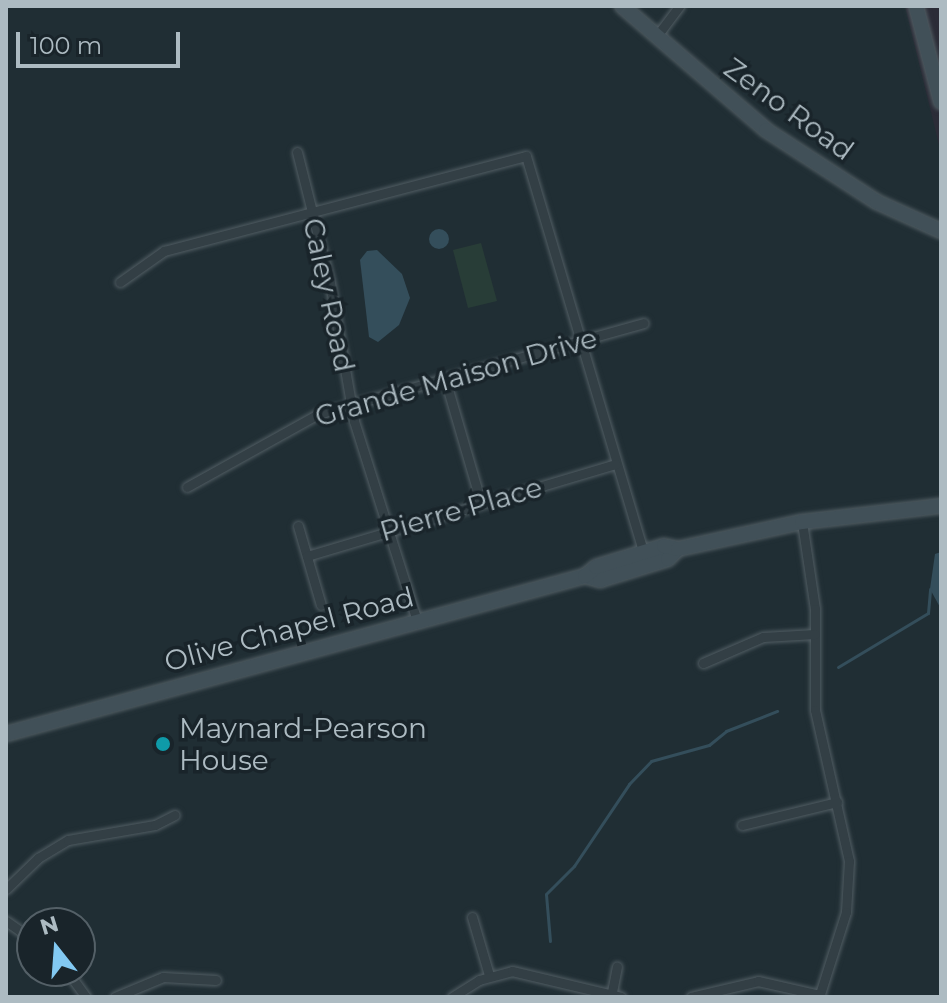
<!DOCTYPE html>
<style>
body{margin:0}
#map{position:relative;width:947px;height:1003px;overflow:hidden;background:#202e34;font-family:Montserrat,sans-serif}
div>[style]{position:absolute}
.medical>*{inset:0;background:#2b2c37}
.green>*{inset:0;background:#283d37}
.water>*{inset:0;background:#344e5b}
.round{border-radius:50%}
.stream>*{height:3px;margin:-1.5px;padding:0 1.5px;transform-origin:1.5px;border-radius:1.5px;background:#344e5b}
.roads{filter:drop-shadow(0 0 2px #515d63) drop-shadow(0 0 2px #515d63)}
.street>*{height:9px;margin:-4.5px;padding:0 4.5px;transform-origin:4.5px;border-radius:4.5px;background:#333f45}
.secondary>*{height:14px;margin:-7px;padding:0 7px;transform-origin:7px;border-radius:7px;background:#415058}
.dots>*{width:22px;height:22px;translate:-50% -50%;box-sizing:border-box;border:4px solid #19242a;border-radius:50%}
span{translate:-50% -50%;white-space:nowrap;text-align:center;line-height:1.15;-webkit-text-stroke:7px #19242a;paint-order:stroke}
.street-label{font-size:28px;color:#adbbc2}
.poi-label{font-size:28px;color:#adbbc2}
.left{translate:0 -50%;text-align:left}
.frame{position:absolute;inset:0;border:8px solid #adbbc2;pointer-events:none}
.north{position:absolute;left:16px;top:907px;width:80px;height:80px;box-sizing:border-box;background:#19242a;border:2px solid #546067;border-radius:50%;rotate:343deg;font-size:22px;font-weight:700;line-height:32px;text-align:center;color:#adbbc2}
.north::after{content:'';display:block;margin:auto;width:28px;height:36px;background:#82c9f2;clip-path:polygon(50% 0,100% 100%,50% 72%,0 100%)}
.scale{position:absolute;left:16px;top:32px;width:164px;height:36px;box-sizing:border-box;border:4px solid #adbbc2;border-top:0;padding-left:10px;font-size:24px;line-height:28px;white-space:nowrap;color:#adbbc2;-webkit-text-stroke:6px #19242a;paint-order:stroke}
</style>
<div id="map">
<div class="medical">
<i style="clip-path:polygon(905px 6px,941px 6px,941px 153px)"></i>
</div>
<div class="green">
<i style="clip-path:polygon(481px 243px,497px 301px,468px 308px,453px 250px)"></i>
</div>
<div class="water">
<i class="round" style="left:429px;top:229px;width:20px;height:20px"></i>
<i style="clip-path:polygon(377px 250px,402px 274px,410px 298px,399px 325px,378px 342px,369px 337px,360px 260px,367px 251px)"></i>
<i style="clip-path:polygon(941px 552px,941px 609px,930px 589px,935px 554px)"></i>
</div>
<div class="stream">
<i style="left:838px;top:667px;width:105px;rotate:-31deg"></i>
<i style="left:928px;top:613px;width:24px;rotate:-85deg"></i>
<i style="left:550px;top:941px;width:47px;rotate:-94.9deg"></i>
<i style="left:546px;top:894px;width:40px;rotate:-45deg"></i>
<i style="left:574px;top:866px;width:99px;rotate:-56.1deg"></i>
<i style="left:629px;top:784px;width:32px;rotate:-46deg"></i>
<i style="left:651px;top:761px;width:60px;rotate:-15.4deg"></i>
<i style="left:709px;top:745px;width:22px;rotate:-39deg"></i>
<i style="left:726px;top:731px;width:55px;rotate:-21.4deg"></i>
</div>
<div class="roads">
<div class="street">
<i style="left:656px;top:37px;width:39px;rotate:-53deg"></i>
<i style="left:297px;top:152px;width:135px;rotate:75.9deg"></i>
<i style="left:330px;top:283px;width:140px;rotate:80.1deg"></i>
<i style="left:354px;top:421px;width:210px;rotate:72.5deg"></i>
<i style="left:120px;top:282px;width:54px;rotate:-35.2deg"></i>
<i style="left:164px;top:251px;width:374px;rotate:-14.7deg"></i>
<i style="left:526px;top:156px;width:413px;rotate:73.5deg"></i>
<i style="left:445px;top:379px;width:129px;rotate:73.8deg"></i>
<i style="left:187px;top:487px;width:150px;rotate:-29.1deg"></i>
<i style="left:318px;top:414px;width:338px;rotate:-15.6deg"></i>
<i style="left:802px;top:522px;width:88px;rotate:81.5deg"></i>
<i style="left:815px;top:609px;width:101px;rotate:90deg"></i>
<i style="left:815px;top:710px;width:155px;rotate:77.3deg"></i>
<i style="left:849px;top:861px;width:51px;rotate:93.4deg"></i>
<i style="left:846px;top:912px;width:89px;rotate:107.6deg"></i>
<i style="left:298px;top:526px;width:82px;rotate:73.8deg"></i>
<i style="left:307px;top:556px;width:322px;rotate:-16.6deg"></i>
<i style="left:703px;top:663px;width:65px;rotate:-23.4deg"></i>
<i style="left:763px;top:637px;width:52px;rotate:-3.3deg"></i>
<i style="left:742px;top:825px;width:98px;rotate:-13.6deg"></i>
<i style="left:6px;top:889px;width:45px;rotate:-44.1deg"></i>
<i style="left:38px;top:858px;width:35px;rotate:-31deg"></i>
<i style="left:68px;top:840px;width:88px;rotate:-9.8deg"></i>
<i style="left:155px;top:825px;width:22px;rotate:-27deg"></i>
<i style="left:472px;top:917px;width:60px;rotate:73.7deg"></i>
<i style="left:6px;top:921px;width:32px;rotate:35deg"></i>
<i style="left:67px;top:971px;width:32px;rotate:54deg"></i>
<i style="left:115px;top:997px;width:52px;rotate:-22.6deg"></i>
<i style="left:163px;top:977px;width:53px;rotate:3.2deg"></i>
<i style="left:452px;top:997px;width:32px;rotate:-32deg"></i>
<i style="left:479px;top:980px;width:34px;rotate:-15deg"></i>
<i style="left:512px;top:971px;width:112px;rotate:13.4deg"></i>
<i style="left:611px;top:997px;width:31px;rotate:-79deg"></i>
<i style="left:691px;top:997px;width:69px;rotate:-13.4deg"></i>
<i style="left:758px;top:981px;width:64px;rotate:12.7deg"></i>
</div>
<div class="secondary">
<i style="left:622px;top:6px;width:190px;rotate:40.7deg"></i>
<i style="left:766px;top:130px;width:132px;rotate:33deg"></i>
<i style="left:877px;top:202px;width:70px;rotate:24.4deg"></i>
<i style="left:916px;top:6px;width:99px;rotate:75.4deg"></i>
<i style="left:585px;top:576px;width:16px;rotate:15deg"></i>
<i style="left:600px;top:580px;width:71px;rotate:-17.2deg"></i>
<i style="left:668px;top:559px;width:14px;rotate:-45deg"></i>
<i style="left:6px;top:734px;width:600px;rotate:-15.26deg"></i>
<i style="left:585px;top:576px;width:14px;rotate:-39deg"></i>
<i style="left:596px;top:567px;width:71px;rotate:-17.2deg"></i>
<i style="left:664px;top:546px;width:14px;rotate:12deg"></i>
<i style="left:678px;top:549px;width:127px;rotate:-12.3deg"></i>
<i style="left:802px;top:522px;width:140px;rotate:-6.6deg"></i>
</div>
</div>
<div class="dots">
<i style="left:163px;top:744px;background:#0f9aa8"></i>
</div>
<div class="street-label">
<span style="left:789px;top:109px;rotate:36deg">Zeno Road</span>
<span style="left:329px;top:295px;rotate:78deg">Caley Road</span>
<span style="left:456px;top:377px;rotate:-16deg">Grande Maison Drive</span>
<span style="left:461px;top:509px;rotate:-16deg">Pierre Place</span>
<span style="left:289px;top:629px;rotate:-15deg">Olive Chapel Road</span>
</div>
<div class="poi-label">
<span class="left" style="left:179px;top:744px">Maynard-Pearson<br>House</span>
</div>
<div class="frame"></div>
<div class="north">N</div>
<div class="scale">100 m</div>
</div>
